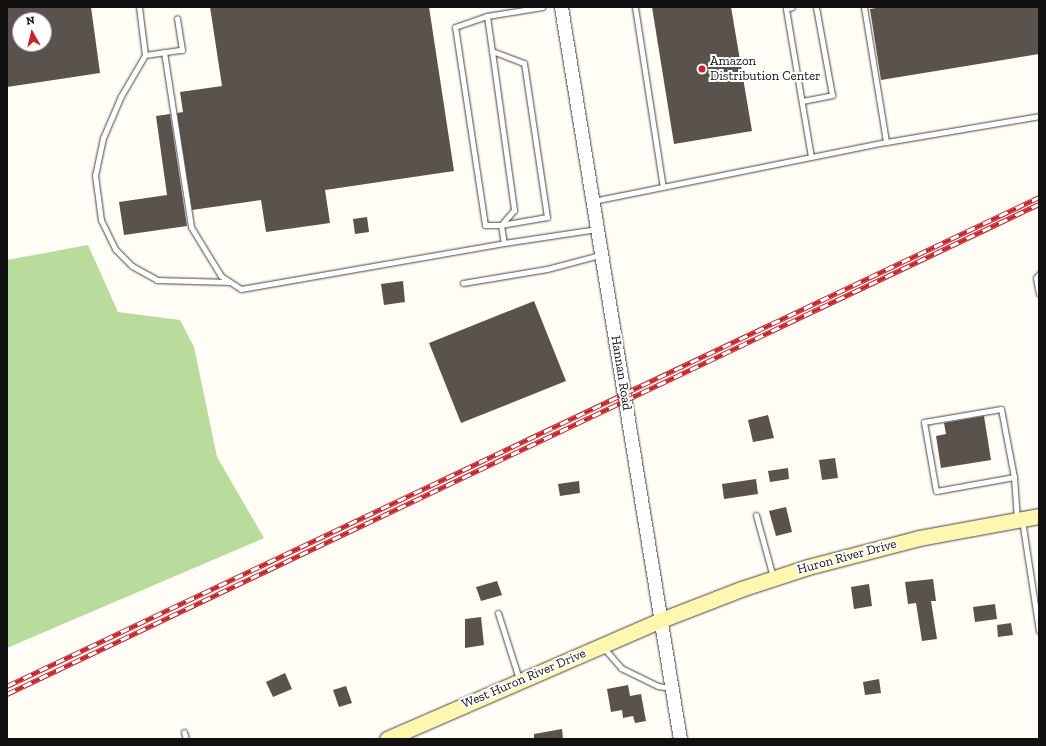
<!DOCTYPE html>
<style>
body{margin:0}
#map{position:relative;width:1046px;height:746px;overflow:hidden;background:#fffdf5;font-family:"Zilla Slab",serif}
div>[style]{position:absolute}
.forest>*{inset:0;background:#b9dc9c}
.building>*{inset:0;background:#5a524d}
.roads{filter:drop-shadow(0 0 1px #444) drop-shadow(0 0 1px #444)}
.service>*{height:5px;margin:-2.5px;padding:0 2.5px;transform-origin:2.5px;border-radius:2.5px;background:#fff}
.tertiary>*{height:13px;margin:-6.5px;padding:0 6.5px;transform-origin:6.5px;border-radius:6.5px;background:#fff}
.secondary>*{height:15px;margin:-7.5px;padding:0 7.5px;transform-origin:7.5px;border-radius:7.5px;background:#fff6b0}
.rail>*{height:4.5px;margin-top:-2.25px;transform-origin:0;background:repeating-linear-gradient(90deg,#fff 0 9px,#c4262e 0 18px);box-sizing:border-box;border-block:1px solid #c4262e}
.dots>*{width:11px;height:11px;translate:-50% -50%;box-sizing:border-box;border:2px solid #fff;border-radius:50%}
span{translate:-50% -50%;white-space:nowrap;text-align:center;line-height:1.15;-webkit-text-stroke:4px #fff;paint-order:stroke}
.poi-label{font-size:13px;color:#111}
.left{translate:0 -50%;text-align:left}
.street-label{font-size:13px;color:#111}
.frame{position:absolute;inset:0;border:8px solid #111;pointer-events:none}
.north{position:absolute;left:12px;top:12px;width:40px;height:40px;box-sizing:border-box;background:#fff;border:1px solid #a0a0a0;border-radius:50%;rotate:352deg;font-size:11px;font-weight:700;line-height:16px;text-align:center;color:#111}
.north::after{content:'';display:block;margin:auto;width:14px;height:18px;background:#c4262e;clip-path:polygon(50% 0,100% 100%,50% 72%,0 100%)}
</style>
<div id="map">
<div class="forest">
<i style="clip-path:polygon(88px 245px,118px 312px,180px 320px,194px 347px,217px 457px,264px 538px,7px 648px,7px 260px)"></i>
</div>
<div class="building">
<i style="clip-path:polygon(evenodd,7px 7px,91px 7px,100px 73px,7px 87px,7px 7px,20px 20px,44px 20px,44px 44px,20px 44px,20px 20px)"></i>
<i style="clip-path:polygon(210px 7px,429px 7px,454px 171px,325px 190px,330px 223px,266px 232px,261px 200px,192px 210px,177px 113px,183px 112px,180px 92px,222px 86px)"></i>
<i style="clip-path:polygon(652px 7px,731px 7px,752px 131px,674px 144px)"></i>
<i style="clip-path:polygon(882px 7px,1039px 7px,1039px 54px,881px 80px,870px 9px)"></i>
<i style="clip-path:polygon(170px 114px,187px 226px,124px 235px,119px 202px,167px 195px,156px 116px)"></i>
<i style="clip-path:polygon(367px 217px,369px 232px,355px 234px,353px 219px)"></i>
<i style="clip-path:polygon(403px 281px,405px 302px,384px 305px,381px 284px)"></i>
<i style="clip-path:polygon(534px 301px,566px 381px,461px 423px,429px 343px)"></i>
<i style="clip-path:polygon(768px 415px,774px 438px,753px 442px,748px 420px)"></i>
<i style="clip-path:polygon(984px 416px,991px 460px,941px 468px,936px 436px,946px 434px,944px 423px)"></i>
<i style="clip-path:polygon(835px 458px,838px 478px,822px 480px,819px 460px)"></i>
<i style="clip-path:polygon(788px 468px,789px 479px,770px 482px,768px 471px)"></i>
<i style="clip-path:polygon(756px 479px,758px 494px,724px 499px,722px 484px)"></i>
<i style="clip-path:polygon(579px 481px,580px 493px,560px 496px,558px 484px)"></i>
<i style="clip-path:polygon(786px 507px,792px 532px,776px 536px,769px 511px)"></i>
<i style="clip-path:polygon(933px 579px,936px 601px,931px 601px,937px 639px,922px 641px,916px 603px,908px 604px,905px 582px)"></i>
<i style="clip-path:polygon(497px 581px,502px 595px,481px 601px,476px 587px)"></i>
<i style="clip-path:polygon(869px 584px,872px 606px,854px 609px,851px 587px)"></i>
<i style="clip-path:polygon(995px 604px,997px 619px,975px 622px,973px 607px)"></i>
<i style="clip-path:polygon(481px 617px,484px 645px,465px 648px,465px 619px)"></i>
<i style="clip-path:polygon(1011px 623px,1013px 635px,998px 637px,997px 625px)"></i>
<i style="clip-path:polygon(285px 673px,292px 689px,273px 697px,266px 682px)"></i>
<i style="clip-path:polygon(879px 679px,881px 693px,865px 695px,863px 682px)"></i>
<i style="clip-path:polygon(628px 685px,630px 696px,641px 694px,646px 721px,635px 723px,633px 716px,623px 718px,622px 710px,611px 712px,607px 689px)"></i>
<i style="clip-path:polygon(346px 686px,352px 703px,339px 707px,333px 690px)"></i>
<i style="clip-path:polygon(562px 729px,563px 739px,534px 739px,534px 734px)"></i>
</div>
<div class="roads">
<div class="service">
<i style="left:139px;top:7px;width:48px;rotate:82.9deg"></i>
<i style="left:145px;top:55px;width:37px;rotate:-8deg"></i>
<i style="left:182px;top:50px;width:32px;rotate:-99deg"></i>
<i style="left:635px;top:7px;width:182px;rotate:81.2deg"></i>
<i style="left:792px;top:7px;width:6px;rotate:162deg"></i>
<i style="left:786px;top:9px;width:150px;rotate:80.4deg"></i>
<i style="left:864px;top:7px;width:137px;rotate:80.7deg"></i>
<i style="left:487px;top:16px;width:35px;rotate:82deg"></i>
<i style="left:492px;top:51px;width:34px;rotate:21deg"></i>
<i style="left:524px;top:63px;width:156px;rotate:81.5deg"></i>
<i style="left:547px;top:217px;width:47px;rotate:170.1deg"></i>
<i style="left:501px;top:225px;width:16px;rotate:180deg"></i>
<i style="left:485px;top:225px;width:200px;rotate:-98.6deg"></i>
<i style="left:455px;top:27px;width:34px;rotate:-19deg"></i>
<i style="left:487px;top:16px;width:56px;rotate:-9.3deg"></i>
<i style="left:492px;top:51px;width:161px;rotate:82.1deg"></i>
<i style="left:514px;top:210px;width:20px;rotate:131deg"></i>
<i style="left:164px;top:52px;width:177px;rotate:81.2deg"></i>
<i style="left:191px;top:227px;width:57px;rotate:58.5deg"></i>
<i style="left:221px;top:276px;width:24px;rotate:33deg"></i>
<i style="left:241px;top:289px;width:267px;rotate:-9.9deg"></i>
<i style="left:504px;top:243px;width:94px;rotate:-8.6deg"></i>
<i style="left:145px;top:55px;width:48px;rotate:120.3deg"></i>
<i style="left:121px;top:96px;width:46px;rotate:113.2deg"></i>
<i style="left:103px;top:138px;width:38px;rotate:102deg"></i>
<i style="left:95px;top:175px;width:45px;rotate:82.4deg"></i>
<i style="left:101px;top:220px;width:32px;rotate:64deg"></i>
<i style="left:115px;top:249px;width:24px;rotate:45deg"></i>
<i style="left:132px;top:266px;width:29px;rotate:29deg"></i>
<i style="left:157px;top:280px;width:73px;rotate:1.6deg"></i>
<i style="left:802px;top:101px;width:31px;rotate:-11deg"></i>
<i style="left:832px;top:95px;width:89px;rotate:-100.3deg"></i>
<i style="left:593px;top:201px;width:299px;rotate:-11.4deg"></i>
<i style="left:886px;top:142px;width:155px;rotate:-9.6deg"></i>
<i style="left:501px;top:225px;width:18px;rotate:81deg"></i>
<i style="left:1039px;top:274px;width:5px;rotate:127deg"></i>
<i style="left:1036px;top:278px;width:16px;rotate:79deg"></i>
<i style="left:463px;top:283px;width:85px;rotate:-9.5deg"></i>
<i style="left:547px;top:269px;width:55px;rotate:-14.8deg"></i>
<i style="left:1014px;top:477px;width:79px;rotate:169.8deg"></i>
<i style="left:936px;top:491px;width:70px;rotate:-99.9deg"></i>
<i style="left:924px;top:422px;width:78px;rotate:-9.6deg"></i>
<i style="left:1001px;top:409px;width:69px;rotate:79.2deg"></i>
<i style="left:1014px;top:477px;width:42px;rotate:85.9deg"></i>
<i style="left:756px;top:515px;width:64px;rotate:74.7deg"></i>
<i style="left:1022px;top:520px;width:112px;rotate:81.3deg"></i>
<i style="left:498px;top:613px;width:69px;rotate:72.3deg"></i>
<i style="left:603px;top:647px;width:28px;rotate:49deg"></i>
<i style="left:621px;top:668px;width:41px;rotate:25.9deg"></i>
<i style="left:658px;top:686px;width:12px;rotate:9deg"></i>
<i style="left:184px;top:732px;width:7px;rotate:74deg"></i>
</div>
<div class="tertiary">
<i style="left:561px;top:7px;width:742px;rotate:80.77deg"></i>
</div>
<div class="secondary">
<i style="left:387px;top:739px;width:299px;rotate:-23.5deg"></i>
<i style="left:661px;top:620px;width:86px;rotate:-21.2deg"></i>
<i style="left:741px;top:589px;width:71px;rotate:-18.2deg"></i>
<i style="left:808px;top:567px;width:115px;rotate:-14.6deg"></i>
<i style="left:919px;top:538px;width:122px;rotate:-10.4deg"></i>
</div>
</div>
<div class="rail">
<i style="left:7px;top:686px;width:1142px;rotate:-25.35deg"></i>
<i style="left:7px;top:694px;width:1142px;rotate:-25.4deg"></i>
</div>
<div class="dots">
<i style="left:702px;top:69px;background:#c4262e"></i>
</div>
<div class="poi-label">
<span class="left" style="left:710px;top:69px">Amazon<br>Distribution Center</span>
</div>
<div class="street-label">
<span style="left:621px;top:373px;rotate:81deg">Hannan Road</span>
<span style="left:847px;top:557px;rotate:-15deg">Huron River Drive</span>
<span style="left:524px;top:679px;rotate:-23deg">West Huron River Drive</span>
</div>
<div class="frame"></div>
<div class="north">N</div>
</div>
